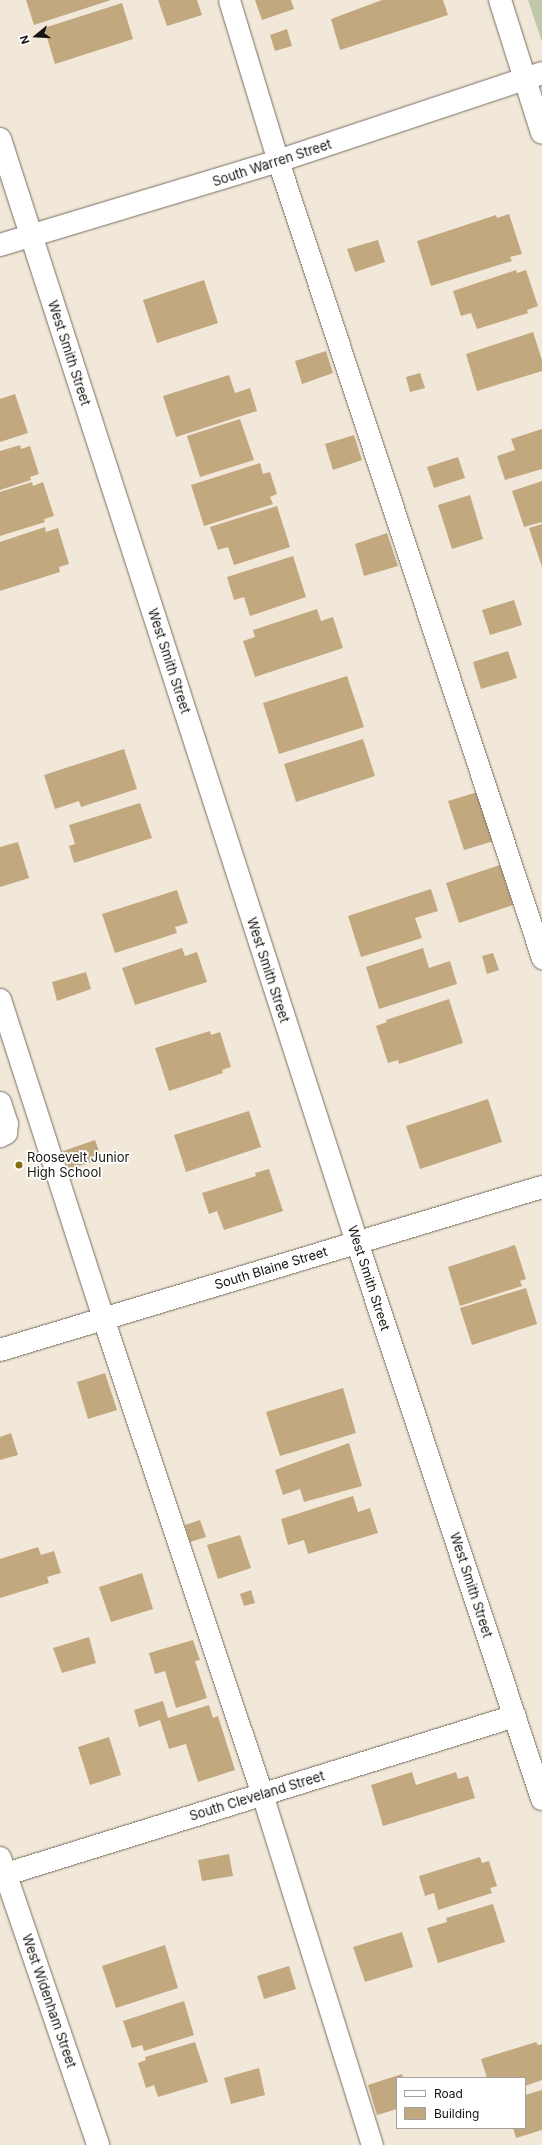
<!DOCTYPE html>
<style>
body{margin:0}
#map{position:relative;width:542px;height:2145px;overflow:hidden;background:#f2e8d9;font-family:Inter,sans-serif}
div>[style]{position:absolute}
.green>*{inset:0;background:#c1c7ab}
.building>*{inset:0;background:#c2a87e}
.roads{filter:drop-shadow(0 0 1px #776e61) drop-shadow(0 0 1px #776e61)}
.lane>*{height:21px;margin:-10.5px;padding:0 10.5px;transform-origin:10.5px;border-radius:10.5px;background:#fff}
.street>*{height:22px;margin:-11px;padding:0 11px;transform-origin:11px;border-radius:11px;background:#fff}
.dots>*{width:11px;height:11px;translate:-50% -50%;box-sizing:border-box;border:2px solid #fff;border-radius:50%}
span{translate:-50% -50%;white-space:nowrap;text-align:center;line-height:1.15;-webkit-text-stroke:3.5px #fff;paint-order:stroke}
.street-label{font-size:13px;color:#181510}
.poi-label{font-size:13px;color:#181510}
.left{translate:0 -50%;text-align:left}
.legend{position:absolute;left:396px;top:2077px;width:130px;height:52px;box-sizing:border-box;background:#fff;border:1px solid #a3a19f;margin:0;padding:5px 7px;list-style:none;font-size:12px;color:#181510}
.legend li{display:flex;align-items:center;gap:8px;height:20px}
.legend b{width:20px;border:1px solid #a3a19f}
.north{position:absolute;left:16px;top:16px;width:40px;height:40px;-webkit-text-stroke:3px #fff;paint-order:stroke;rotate:252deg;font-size:11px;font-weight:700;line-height:16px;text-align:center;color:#181510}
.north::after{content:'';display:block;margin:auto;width:14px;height:18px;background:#181510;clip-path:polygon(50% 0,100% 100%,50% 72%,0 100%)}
</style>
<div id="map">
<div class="green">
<i style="clip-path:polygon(528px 0,542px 0,542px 42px)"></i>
</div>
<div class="building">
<i style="clip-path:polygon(26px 0,111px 0,34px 25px)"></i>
<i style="clip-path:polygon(158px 0,197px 0,202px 15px,167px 26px)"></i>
<i style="clip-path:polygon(255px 0,291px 0,294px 9px,262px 20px)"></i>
<i style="clip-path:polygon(382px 0,443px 0,448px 15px,340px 50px,331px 19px)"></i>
<i style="clip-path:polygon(122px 3px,133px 39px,55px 64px,44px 28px)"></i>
<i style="clip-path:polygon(287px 29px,292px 46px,275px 51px,270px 35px)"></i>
<i style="clip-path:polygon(509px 214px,522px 254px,510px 257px,512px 261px,431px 286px,417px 241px,496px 215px,497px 218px)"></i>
<i style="clip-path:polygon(378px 240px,385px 262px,355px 272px,347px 249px)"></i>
<i style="clip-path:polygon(516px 270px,517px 273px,526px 270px,538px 306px,527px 310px,528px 313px,477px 329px,471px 313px,461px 316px,453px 291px)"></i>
<i style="clip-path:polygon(204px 280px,218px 323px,157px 343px,143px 300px)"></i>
<i style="clip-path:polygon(533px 332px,542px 360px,542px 371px,477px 391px,466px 354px)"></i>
<i style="clip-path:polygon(326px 351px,333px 373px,302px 384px,295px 361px)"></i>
<i style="clip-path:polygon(420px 373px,425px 388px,410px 392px,406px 377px)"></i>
<i style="clip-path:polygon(229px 375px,235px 393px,250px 388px,257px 411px,176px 437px,163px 396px)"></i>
<i style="clip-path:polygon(15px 394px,28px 433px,0 442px,0 399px)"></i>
<i style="clip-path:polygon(240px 419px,254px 460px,200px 477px,187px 436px)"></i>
<i style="clip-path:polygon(542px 429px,542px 469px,505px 480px,497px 456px,515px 450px,511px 439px)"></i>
<i style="clip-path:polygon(354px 435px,362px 460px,333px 470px,325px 444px)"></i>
<i style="clip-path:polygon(20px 445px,21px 449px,30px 446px,39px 474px,30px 477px,31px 480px,0 490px,0 451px)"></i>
<i style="clip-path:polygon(458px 457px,465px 478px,434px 488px,427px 467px)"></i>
<i style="clip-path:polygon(260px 463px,263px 474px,270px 472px,277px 494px,270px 497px,273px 504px,204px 526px,191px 485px)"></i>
<i style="clip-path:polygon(542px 481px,542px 522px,524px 527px,512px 491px)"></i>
<i style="clip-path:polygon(32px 482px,33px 486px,43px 482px,54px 516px,44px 519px,45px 522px,0 536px,0 492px)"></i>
<i style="clip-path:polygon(470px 495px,483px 539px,452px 549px,438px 505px)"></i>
<i style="clip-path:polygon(277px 506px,290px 547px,234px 565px,228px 547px,218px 550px,210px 527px)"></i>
<i style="clip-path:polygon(542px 524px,542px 567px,529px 528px)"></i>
<i style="clip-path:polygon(45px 527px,46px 532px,58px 528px,69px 564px,59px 567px,60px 572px,0 591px,0 542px)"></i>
<i style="clip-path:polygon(387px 533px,398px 566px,364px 576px,355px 544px)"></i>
<i style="clip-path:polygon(293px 556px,306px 597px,250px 616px,244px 597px,234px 600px,227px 577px)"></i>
<i style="clip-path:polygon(514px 600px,522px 625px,490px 635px,482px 610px)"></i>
<i style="clip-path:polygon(317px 609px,321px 621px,333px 617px,343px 648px,255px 677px,243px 641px,255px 637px,253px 630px)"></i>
<i style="clip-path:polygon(508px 651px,517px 678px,481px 689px,473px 662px)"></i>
<i style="clip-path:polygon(347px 676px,364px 727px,279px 754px,263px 703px)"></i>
<i style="clip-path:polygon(363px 739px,375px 776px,296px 802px,284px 764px)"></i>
<i style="clip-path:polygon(124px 749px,137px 789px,81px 807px,79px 801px,55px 809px,44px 775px)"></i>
<i style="clip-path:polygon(481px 791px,497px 840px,464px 850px,448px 801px)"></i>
<i style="clip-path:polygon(140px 803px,152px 838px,74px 863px,69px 846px,75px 844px,69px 825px)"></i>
<i style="clip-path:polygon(18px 842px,29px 878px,0 887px,0 847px)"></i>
<i style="clip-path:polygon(500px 865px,513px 905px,459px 923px,446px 883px)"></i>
<i style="clip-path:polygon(431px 889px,438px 911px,415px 918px,422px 938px,361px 957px,348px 916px)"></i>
<i style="clip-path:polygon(177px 890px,188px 923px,175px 927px,177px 933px,115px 953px,102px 914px)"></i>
<i style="clip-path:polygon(182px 948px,185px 956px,197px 952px,207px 982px,135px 1005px,122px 968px)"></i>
<i style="clip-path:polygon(423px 948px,429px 968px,450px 961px,457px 984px,379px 1009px,366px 967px)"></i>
<i style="clip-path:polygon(493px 953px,499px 970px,487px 974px,482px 956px)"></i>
<i style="clip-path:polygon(86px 972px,91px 989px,57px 1001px,52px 982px)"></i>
<i style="clip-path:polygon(449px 999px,463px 1043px,399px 1064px,398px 1060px,388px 1063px,376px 1026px,387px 1022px,386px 1020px)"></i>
<i style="clip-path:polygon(210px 1031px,211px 1035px,220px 1032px,231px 1067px,222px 1070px,223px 1073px,169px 1091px,155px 1048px)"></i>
<i style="clip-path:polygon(488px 1099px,502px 1142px,420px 1169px,406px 1126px)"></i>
<i style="clip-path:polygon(249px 1111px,261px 1147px,186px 1172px,174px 1135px)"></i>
<i style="clip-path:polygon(95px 1140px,102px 1159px,69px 1169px,63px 1151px)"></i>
<i style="clip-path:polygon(269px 1169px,283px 1211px,224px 1230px,217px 1211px,209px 1214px,202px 1193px,256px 1176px,255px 1173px)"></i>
<i style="clip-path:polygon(515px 1245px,526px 1279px,520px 1281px,522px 1286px,460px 1306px,448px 1267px)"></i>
<i style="clip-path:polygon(526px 1288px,537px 1324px,472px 1345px,460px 1308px)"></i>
<i style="clip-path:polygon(105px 1373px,117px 1410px,88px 1419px,77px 1382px)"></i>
<i style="clip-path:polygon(343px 1388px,356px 1433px,280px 1456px,266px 1412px)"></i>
<i style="clip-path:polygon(11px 1433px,18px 1455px,0 1460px,0 1437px)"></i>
<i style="clip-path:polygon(349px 1443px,362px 1486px,304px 1502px,300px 1489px,283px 1495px,275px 1470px)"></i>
<i style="clip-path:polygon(353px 1496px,358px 1512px,370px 1508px,378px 1533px,308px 1554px,304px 1540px,288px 1545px,281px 1519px)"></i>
<i style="clip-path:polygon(200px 1520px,206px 1537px,190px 1542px,185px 1525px)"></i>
<i style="clip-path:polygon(240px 1535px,251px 1568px,218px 1579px,207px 1545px)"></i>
<i style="clip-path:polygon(38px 1547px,41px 1555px,54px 1551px,61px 1573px,47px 1577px,49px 1583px,0 1598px,0 1559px)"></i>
<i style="clip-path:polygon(142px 1573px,153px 1609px,111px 1622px,99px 1587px)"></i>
<i style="clip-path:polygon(251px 1590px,255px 1603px,244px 1606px,240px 1594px)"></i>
<i style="clip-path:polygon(89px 1637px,96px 1663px,62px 1673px,53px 1648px)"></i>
<i style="clip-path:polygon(193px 1640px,200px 1660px,195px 1661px,207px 1698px,176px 1708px,165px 1671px,155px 1674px,149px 1653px)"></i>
<i style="clip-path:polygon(163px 1701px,168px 1718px,209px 1705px,213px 1718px,218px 1716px,235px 1770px,198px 1782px,186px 1744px,169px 1749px,160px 1720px,139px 1727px,134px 1710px)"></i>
<i style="clip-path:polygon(109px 1737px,121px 1775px,90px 1785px,78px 1747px)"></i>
<i style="clip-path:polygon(412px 1772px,416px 1785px,456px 1772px,458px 1779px,468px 1776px,475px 1798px,383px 1826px,371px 1785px)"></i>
<i style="clip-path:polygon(229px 1854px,233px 1876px,202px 1881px,198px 1860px)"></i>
<i style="clip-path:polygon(480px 1857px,482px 1863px,489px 1861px,497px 1886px,490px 1888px,492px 1893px,438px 1910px,434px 1893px,425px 1896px,419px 1876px)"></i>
<i style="clip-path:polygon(493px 1904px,505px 1942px,438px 1963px,427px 1928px,447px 1922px,446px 1918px)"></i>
<i style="clip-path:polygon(402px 1932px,413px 1967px,365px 1982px,353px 1947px)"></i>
<i style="clip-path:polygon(165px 1945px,178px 1988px,116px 2008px,102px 1966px)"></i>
<i style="clip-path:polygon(289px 1966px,296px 1989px,264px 1999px,257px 1976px)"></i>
<i style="clip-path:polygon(184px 2001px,194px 2035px,144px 2051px,142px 2045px,132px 2048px,123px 2021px)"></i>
<i style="clip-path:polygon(195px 2042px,208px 2082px,158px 2097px,154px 2085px,146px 2088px,138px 2063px,146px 2060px,145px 2057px)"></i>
<i style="clip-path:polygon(536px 2042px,538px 2045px,542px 2044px,542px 2080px,525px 2086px,525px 2078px,487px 2078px,481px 2059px)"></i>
<i style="clip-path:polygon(259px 2068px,265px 2095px,231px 2104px,224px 2078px)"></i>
<i style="clip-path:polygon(402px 2074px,403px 2078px,397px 2078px,397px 2109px,377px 2115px,368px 2085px)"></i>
<i style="clip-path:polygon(542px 2090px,542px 2130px,516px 2138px,513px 2128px,525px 2128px,525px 2095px)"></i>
</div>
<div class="roads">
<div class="lane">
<i style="left:229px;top:0;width:168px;rotate:73.1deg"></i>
<i style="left:278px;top:161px;width:840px;rotate:71.67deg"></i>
<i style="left:0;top:999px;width:335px;rotate:72.1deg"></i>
<i style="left:103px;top:1318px;width:502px;rotate:71.53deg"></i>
<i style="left:262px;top:1794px;width:368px;rotate:72.6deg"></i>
<i style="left:0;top:1102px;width:22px;rotate:72deg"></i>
<i style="left:7px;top:1123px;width:10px;rotate:96deg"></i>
<i style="left:6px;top:1133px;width:7px;rotate:153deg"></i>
</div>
<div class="street">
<i style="left:500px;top:0;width:139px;rotate:72.5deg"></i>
<i style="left:0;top:139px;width:1159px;rotate:72.07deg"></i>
<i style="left:357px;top:1242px;width:587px;rotate:71.63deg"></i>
<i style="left:0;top:245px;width:290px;rotate:-16.8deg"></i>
<i style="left:278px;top:161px;width:278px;rotate:-18.4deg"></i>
<i style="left:0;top:1350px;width:566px;rotate:-16.74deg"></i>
<i style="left:0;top:1858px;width:303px;rotate:71.1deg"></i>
<i style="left:0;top:1876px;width:539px;rotate:-17.26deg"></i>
</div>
</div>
<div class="dots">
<i style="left:19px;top:1165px;background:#866f0e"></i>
</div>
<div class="street-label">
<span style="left:272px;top:163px;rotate:-18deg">South Warren Street</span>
<span style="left:69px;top:353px;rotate:72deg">West Smith Street</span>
<span style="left:169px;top:661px;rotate:72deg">West Smith Street</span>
<span style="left:268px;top:970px;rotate:72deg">West Smith Street</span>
<span style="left:271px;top:1268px;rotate:-17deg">South Blaine Street</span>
<span style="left:369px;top:1278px;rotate:72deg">West Smith Street</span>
<span style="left:471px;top:1585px;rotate:72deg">West Smith Street</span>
<span style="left:257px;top:1796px;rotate:-17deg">South Cleveland Street</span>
<span style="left:49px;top:2001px;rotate:71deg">West Widenham Street</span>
</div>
<div class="poi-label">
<span class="left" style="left:27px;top:1165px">Roosevelt Junior<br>High School</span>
</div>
<ul class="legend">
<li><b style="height:5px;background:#fff"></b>Road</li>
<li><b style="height:11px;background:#c2a87e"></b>Building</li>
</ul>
<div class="north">N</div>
</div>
